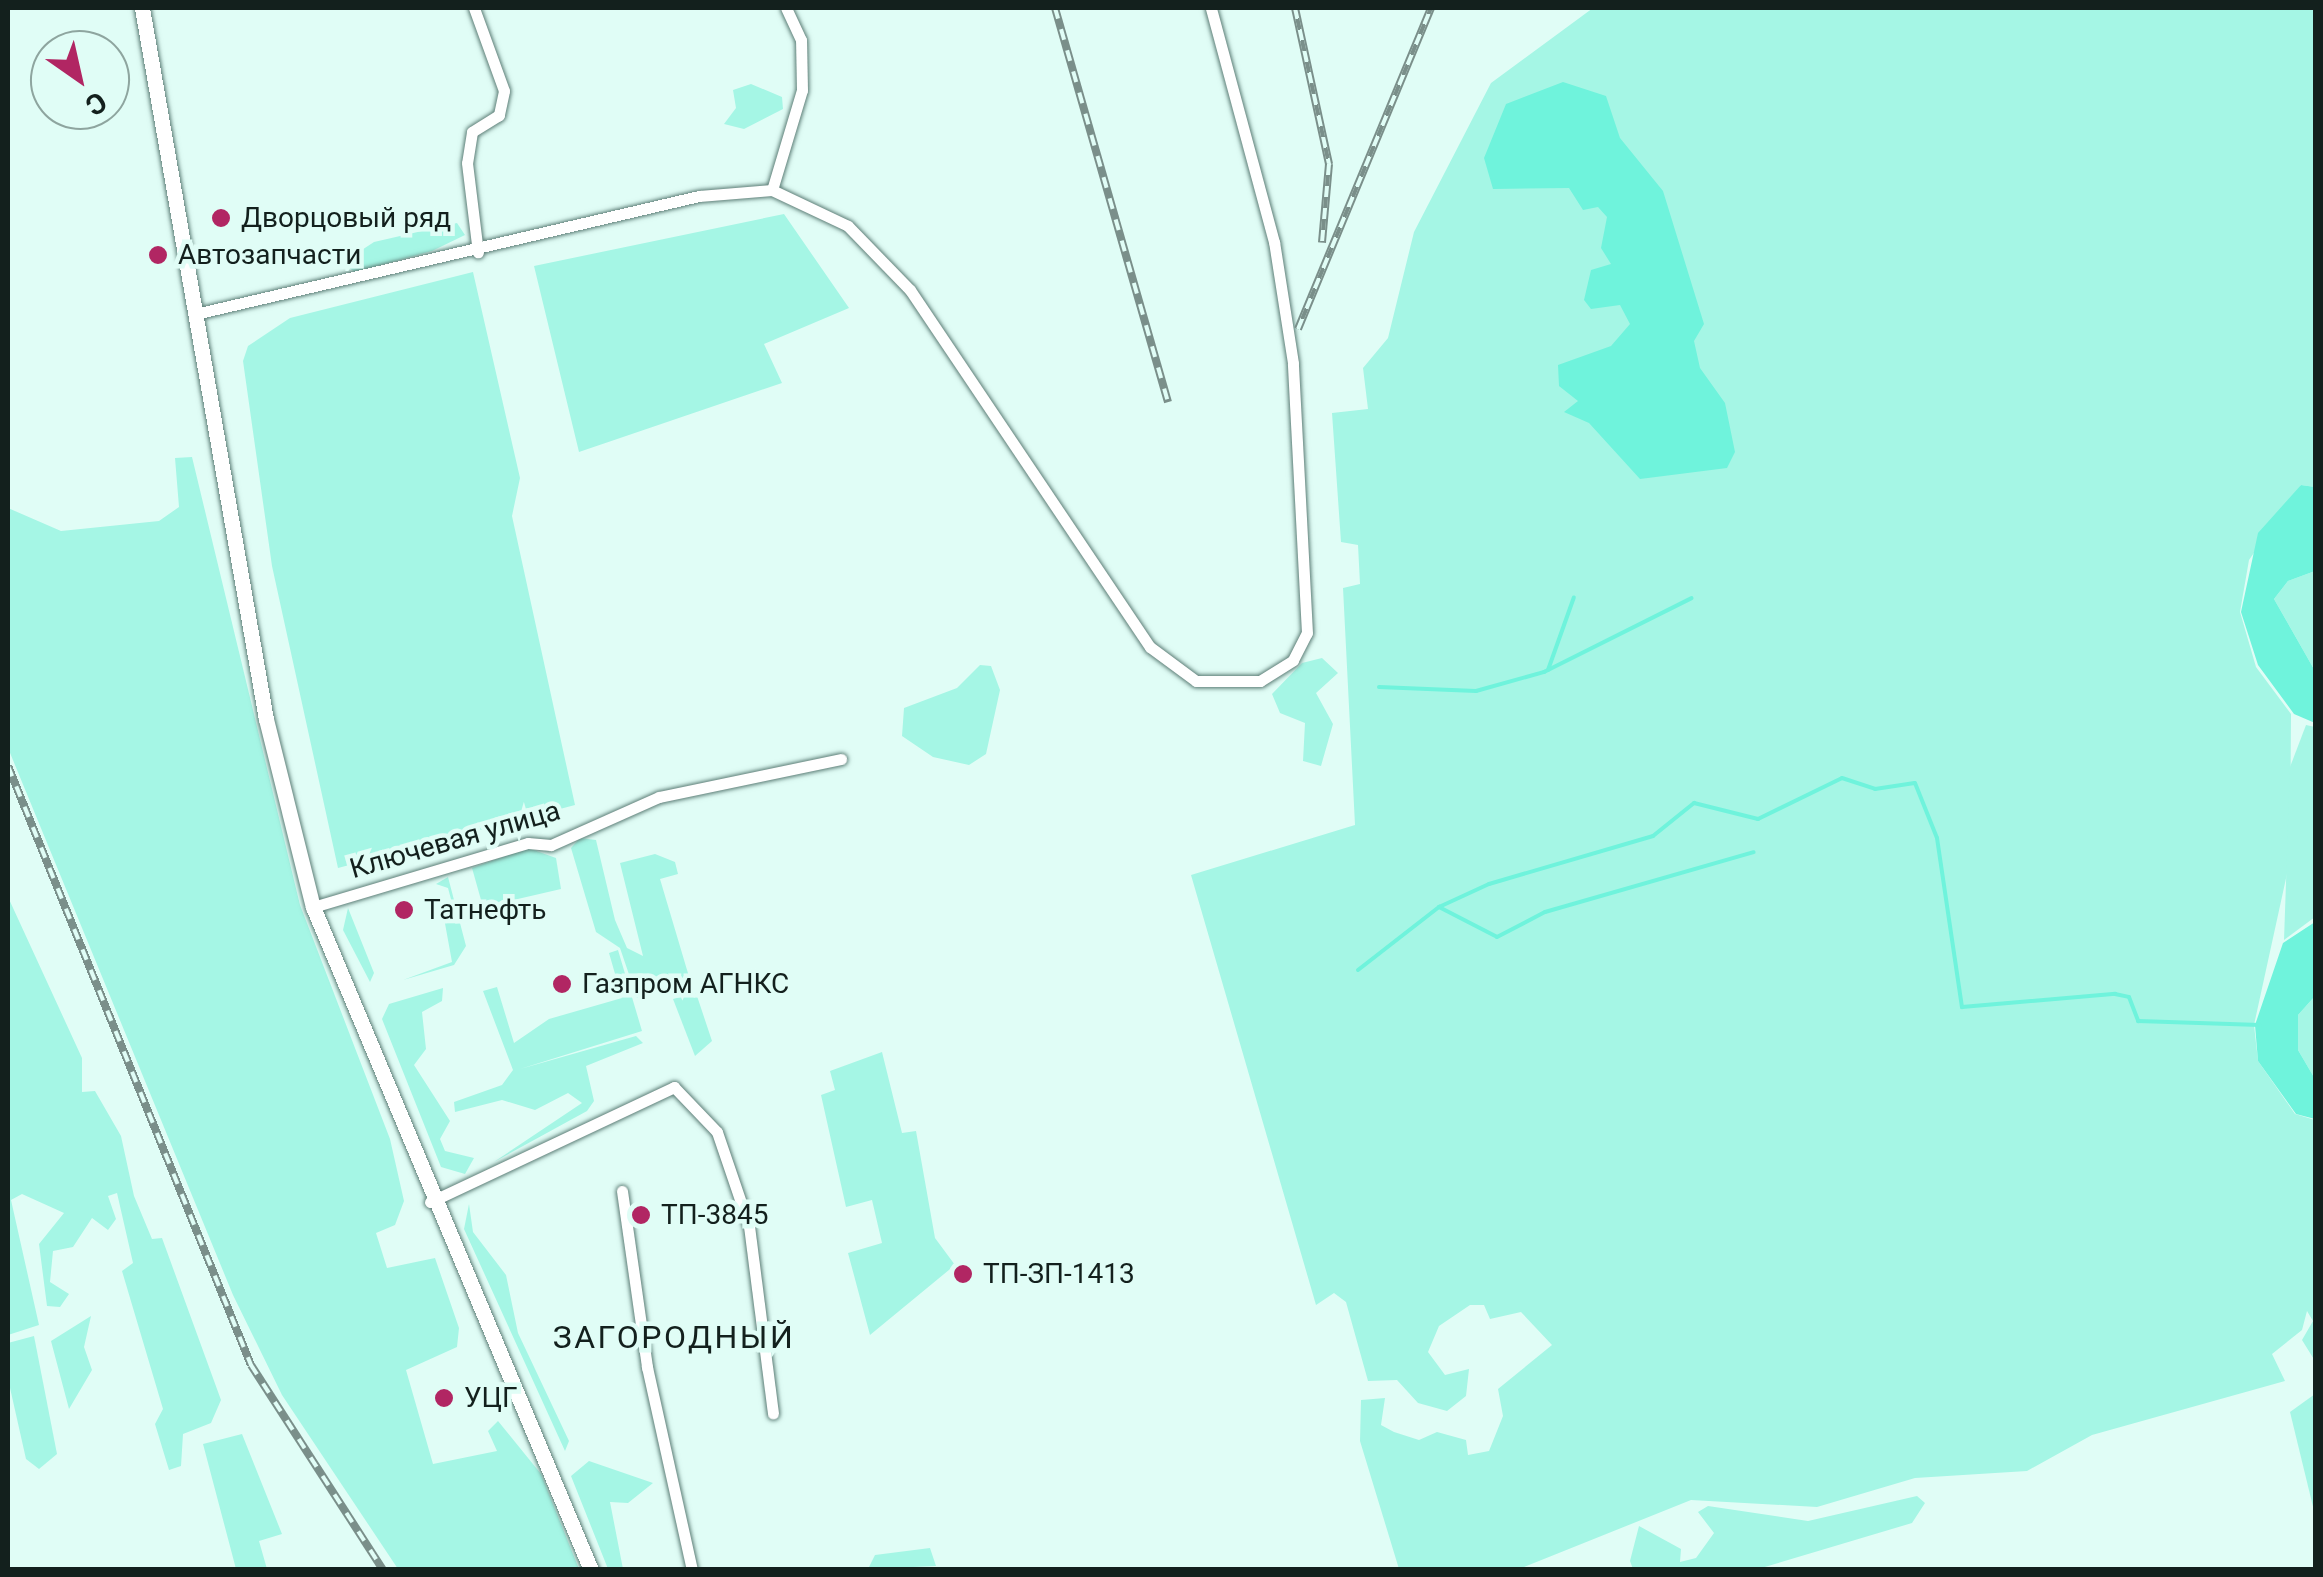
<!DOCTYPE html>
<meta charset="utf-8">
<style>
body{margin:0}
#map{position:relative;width:2323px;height:1577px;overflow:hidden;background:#e0fdf6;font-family:Roboto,sans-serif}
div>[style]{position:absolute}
.green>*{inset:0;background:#a5f6e5}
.water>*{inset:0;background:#6ff3dc}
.stream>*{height:4px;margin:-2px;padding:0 2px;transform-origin:2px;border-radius:2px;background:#6ff3dc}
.roads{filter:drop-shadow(0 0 2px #5d7e77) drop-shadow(0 0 2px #5d7e77)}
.minor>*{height:11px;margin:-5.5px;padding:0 5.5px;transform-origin:5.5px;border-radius:5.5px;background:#fff}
.major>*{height:15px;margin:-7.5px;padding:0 7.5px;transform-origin:7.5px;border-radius:7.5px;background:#fff}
.rail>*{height:8px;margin-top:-4px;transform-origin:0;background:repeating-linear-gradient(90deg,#e0fdf6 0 11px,#7a8f8a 0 22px);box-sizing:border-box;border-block:2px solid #7a8f8a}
.dots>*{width:28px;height:28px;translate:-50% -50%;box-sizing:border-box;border:5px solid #e0fdf6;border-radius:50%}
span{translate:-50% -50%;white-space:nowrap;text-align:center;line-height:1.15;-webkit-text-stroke:9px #e0fdf6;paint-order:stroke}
.poi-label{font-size:28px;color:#13201d}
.left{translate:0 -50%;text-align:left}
.street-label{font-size:28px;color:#13201d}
.quarter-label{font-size:32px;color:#13201d;letter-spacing:2.5px}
.frame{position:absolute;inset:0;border:10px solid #13201d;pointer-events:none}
.north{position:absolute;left:30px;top:30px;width:100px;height:100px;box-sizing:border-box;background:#e0fdf6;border:2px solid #8ea59f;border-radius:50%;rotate:146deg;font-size:28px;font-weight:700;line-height:40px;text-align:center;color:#13201d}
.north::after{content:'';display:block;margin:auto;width:35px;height:45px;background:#b12663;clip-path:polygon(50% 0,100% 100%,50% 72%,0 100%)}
</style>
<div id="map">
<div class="green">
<i style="clip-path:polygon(1593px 8px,2315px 8px,2315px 487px,2301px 485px,2249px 560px,2240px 612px,2256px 667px,2291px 714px,2290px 860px,2254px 1025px,2258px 1061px,2295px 1114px,2315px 1120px,2315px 1361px,2302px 1340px,2313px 1321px,2307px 1311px,2302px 1330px,2272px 1354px,2285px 1381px,2092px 1435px,2027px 1471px,1915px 1478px,1817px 1507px,1691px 1500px,1519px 1569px,1399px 1569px,1360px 1441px,1361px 1400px,1385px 1398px,1381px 1425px,1394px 1432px,1419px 1440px,1437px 1432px,1466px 1440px,1468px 1455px,1489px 1451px,1503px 1416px,1498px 1389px,1552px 1345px,1521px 1312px,1490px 1319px,1484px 1305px,1470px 1305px,1439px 1326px,1428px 1352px,1445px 1375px,1469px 1369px,1466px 1396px,1447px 1411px,1418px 1403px,1397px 1380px,1368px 1381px,1346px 1302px,1334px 1293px,1316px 1305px,1191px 875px,1355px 825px,1343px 588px,1360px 584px,1358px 545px,1341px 542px,1332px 413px,1368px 409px,1363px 368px,1388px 338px,1414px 232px,1491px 83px)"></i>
<i style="clip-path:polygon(751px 84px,782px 97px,783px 109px,744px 129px,724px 124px,736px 108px,733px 90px)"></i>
<i style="clip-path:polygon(784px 214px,849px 308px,764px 344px,782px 383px,579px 452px,534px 266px)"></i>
<i style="clip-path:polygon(457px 223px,465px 235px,432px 251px,355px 272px,342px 263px,374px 242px)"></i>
<i style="clip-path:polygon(473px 272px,520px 478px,512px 516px,575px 805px,338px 868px,272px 566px,243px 361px,248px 346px,290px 318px)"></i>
<i style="clip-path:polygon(192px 457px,300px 905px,390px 1139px,404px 1201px,395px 1225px,376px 1233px,387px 1268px,435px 1258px,459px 1328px,457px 1347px,406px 1370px,433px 1464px,497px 1451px,488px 1431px,498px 1421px,541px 1474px,579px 1569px,398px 1569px,282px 1395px,233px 1295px,8px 748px,8px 508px,61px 531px,159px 521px,179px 507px,175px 458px)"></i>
<i style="clip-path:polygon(2315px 571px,2315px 671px,2274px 599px,2288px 581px)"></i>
<i style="clip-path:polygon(1322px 658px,1338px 673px,1316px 693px,1333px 724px,1321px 766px,1303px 761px,1305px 723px,1280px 713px,1272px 694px,1302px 663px)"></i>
<i style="clip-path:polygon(980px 665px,991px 666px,1000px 690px,986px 754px,969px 765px,933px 757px,902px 736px,904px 708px,957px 688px)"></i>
<i style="clip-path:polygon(2306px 725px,2315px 727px,2315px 917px,2284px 940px,2290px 767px)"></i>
<i style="clip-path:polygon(580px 838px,596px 840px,615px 920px,627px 948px,643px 956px,620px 863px,655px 854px,675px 862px,678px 874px,660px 879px,690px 980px,637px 998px,620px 948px,596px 932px,571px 848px)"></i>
<i style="clip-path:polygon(528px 848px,556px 858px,561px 889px,483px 907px,472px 868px)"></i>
<i style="clip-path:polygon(448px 877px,466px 946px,454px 965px,403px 980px,452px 962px,442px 907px,452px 903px,448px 888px,436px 884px)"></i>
<i style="clip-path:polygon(8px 897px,82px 1058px,82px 1092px,95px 1091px,121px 1136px,134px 1196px,152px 1239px,162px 1238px,221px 1400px,211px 1423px,183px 1434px,181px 1466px,169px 1470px,155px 1424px,163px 1409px,122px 1271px,133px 1263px,117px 1193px,108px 1196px,116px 1219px,108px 1230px,92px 1218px,73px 1247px,53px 1251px,50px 1282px,69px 1294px,60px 1307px,47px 1306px,39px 1244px,64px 1213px,22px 1194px,11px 1200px,39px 1325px,8px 1335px)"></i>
<i style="clip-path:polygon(348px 908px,374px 973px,370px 982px,343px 930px)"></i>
<i style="clip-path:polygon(618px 950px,642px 1031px,520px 1069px,636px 1036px,643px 1043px,586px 1066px,594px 1101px,587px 1111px,494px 1162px,582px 1103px,568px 1093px,535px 1110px,502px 1100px,455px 1112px,454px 1102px,502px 1085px,513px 1070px,483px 991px,497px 987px,514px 1043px,549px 1019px,622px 998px,609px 953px)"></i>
<i style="clip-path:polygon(443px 988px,442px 1001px,422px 1012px,426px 1049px,414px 1065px,450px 1121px,440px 1139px,445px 1151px,474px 1158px,465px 1174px,441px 1167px,382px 1019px,389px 1004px)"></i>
<i style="clip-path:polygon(696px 993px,712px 1041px,695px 1056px,673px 999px)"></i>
<i style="clip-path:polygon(2315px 996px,2315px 1079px,2298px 1050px,2298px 1015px)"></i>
<i style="clip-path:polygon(882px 1052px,902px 1133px,916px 1131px,935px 1238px,955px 1265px,870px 1335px,848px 1253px,882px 1243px,872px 1200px,846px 1207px,821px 1095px,835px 1090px,830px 1071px)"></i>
<i style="clip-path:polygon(469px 1204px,473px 1232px,506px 1275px,518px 1333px,569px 1441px,565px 1451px,464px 1229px)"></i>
<i style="clip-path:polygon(91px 1316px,84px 1347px,92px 1370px,69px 1409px,51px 1341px)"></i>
<i style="clip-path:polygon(34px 1336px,57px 1454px,39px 1469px,26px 1459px,8px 1379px,8px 1343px)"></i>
<i style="clip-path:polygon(2315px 1394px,2315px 1515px,2290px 1412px)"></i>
<i style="clip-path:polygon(242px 1434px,282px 1534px,259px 1541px,267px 1569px,236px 1569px,203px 1444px)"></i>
<i style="clip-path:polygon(589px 1461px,653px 1483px,628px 1503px,610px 1502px,623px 1569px,608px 1569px,571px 1476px)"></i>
<i style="clip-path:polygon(1917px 1496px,1925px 1503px,1912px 1523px,1758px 1569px,1633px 1569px,1630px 1561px,1639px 1526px,1681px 1549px,1680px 1562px,1696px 1558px,1714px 1533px,1698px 1512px,1708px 1506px,1808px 1521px)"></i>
<i style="clip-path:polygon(930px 1548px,936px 1566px,868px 1569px,875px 1555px)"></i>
</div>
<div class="water">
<i style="clip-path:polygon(1563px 82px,1606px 96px,1620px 138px,1663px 191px,1704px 324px,1694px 341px,1700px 368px,1725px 403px,1735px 452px,1727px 468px,1640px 479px,1589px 423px,1564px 412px,1578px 401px,1559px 386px,1558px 365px,1611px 346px,1630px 324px,1620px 305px,1591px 309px,1584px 300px,1591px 270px,1611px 264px,1601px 248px,1607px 217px,1598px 207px,1583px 210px,1569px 188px,1493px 189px,1484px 158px,1506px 104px)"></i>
<i style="clip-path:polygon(2301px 485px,2315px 487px,2315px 571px,2288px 581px,2274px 599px,2315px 671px,2315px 723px,2294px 714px,2258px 665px,2241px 612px,2258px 533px)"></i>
<i style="clip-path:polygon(2315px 922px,2315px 996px,2298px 1015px,2298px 1050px,2315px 1079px,2315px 1119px,2296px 1114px,2258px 1061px,2255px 1025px,2283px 943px)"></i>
</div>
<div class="stream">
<i style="left:1548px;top:670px;width:77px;rotate:-70.4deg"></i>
<i style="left:1379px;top:687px;width:97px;rotate:2.4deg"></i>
<i style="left:1476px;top:691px;width:71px;rotate:-15.6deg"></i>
<i style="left:1544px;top:672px;width:165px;rotate:-26.6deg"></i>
<i style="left:1439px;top:907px;width:65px;rotate:27.3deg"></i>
<i style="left:1497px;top:937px;width:54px;rotate:-27.5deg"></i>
<i style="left:1545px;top:912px;width:217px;rotate:-16deg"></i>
<i style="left:1358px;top:970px;width:103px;rotate:-37.9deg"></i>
<i style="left:1439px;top:907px;width:55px;rotate:-24.7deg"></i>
<i style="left:1489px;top:884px;width:171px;rotate:-16.3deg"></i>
<i style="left:1653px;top:836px;width:53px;rotate:-38.8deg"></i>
<i style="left:1694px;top:803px;width:66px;rotate:14deg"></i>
<i style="left:1758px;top:819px;width:93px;rotate:-26deg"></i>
<i style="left:1842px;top:778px;width:35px;rotate:18deg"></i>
<i style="left:1875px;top:789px;width:40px;rotate:-8.5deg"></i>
<i style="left:1915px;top:783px;width:59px;rotate:68.2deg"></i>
<i style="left:1937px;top:838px;width:171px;rotate:81.6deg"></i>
<i style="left:1962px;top:1007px;width:154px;rotate:-4.9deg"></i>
<i style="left:2115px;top:994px;width:14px;rotate:12deg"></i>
<i style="left:2129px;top:997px;width:26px;rotate:69deg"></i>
<i style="left:2138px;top:1021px;width:122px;rotate:1.9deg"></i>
</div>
<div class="roads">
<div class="minor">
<i style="left:474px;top:8px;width:88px;rotate:70.1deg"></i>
<i style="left:504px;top:91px;width:25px;rotate:102deg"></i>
<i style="left:499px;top:115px;width:32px;rotate:148deg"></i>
<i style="left:472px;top:132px;width:31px;rotate:99deg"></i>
<i style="left:467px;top:163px;width:90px;rotate:83deg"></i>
<i style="left:772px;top:190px;width:104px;rotate:-73.3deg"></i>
<i style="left:802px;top:90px;width:50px;rotate:-91.1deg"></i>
<i style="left:801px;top:40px;width:35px;rotate:-115deg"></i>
<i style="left:195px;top:314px;width:518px;rotate:-13.18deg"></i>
<i style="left:699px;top:196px;width:73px;rotate:-4.7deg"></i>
<i style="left:772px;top:190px;width:84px;rotate:25.3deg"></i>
<i style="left:848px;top:226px;width:89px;rotate:45.9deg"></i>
<i style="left:910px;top:290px;width:430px;rotate:56.1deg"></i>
<i style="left:1150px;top:647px;width:57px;rotate:36.5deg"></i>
<i style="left:1196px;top:681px;width:64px"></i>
<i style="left:1260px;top:681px;width:39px;rotate:-32deg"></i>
<i style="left:1293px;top:660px;width:30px;rotate:-63deg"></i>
<i style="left:1307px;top:633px;width:270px;rotate:-93deg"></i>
<i style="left:1293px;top:363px;width:122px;rotate:-98.9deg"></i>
<i style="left:1274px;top:242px;width:242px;rotate:-105.1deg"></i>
<i style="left:313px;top:907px;width:224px;rotate:-16.6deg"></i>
<i style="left:528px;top:843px;width:23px;rotate:5deg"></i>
<i style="left:551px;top:845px;width:118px;rotate:-24deg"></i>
<i style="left:659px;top:797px;width:186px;rotate:-11.8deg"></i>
<i style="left:622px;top:1191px;width:178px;rotate:81.9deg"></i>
<i style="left:647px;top:1367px;width:208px;rotate:77.5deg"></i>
<i style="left:430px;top:1202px;width:270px;rotate:-25.2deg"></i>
<i style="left:674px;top:1087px;width:62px;rotate:46.3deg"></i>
<i style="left:717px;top:1132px;width:99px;rotate:71.2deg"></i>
<i style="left:749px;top:1226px;width:189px;rotate:82.7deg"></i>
</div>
<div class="major">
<i style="left:142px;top:8px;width:722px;rotate:80.11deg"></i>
<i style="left:266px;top:719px;width:194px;rotate:76deg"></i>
<i style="left:313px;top:907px;width:719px;rotate:67.25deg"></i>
</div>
</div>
<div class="rail">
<i style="left:1055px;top:8px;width:410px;rotate:74deg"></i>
<i style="left:1295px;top:8px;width:160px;rotate:77.7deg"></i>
<i style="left:1329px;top:164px;width:79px;rotate:95.1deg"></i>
<i style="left:1298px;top:329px;width:347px;rotate:-67.5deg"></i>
<i style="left:8px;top:766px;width:646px;rotate:67.92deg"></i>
<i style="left:251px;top:1365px;width:244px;rotate:57.2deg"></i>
</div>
<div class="dots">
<i style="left:221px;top:218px;background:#b12663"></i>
<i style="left:158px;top:255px;background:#b12663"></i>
<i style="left:404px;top:910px;background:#b12663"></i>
<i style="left:562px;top:984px;background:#b12663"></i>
<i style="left:641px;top:1215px;background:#b12663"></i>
<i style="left:963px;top:1274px;background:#b12663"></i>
<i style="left:444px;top:1398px;background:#b12663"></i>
</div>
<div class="poi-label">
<span class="left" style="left:241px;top:218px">Дворцовый ряд</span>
<span class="left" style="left:178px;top:255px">Автозапчасти</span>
<span class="left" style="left:424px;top:910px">Татнефть</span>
<span class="left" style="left:582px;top:984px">Газпром АГНКС</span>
<span class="left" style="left:661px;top:1215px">ТП-3845</span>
<span class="left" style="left:983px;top:1274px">ТП-ЗП-1413</span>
<span class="left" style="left:464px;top:1398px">УЦГ</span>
</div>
<div class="street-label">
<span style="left:455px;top:840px;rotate:-16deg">Ключевая улица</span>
</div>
<div class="quarter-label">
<span style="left:674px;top:1337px">ЗАГОРОДНЫЙ</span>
</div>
<div class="frame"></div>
<div class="north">С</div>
</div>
